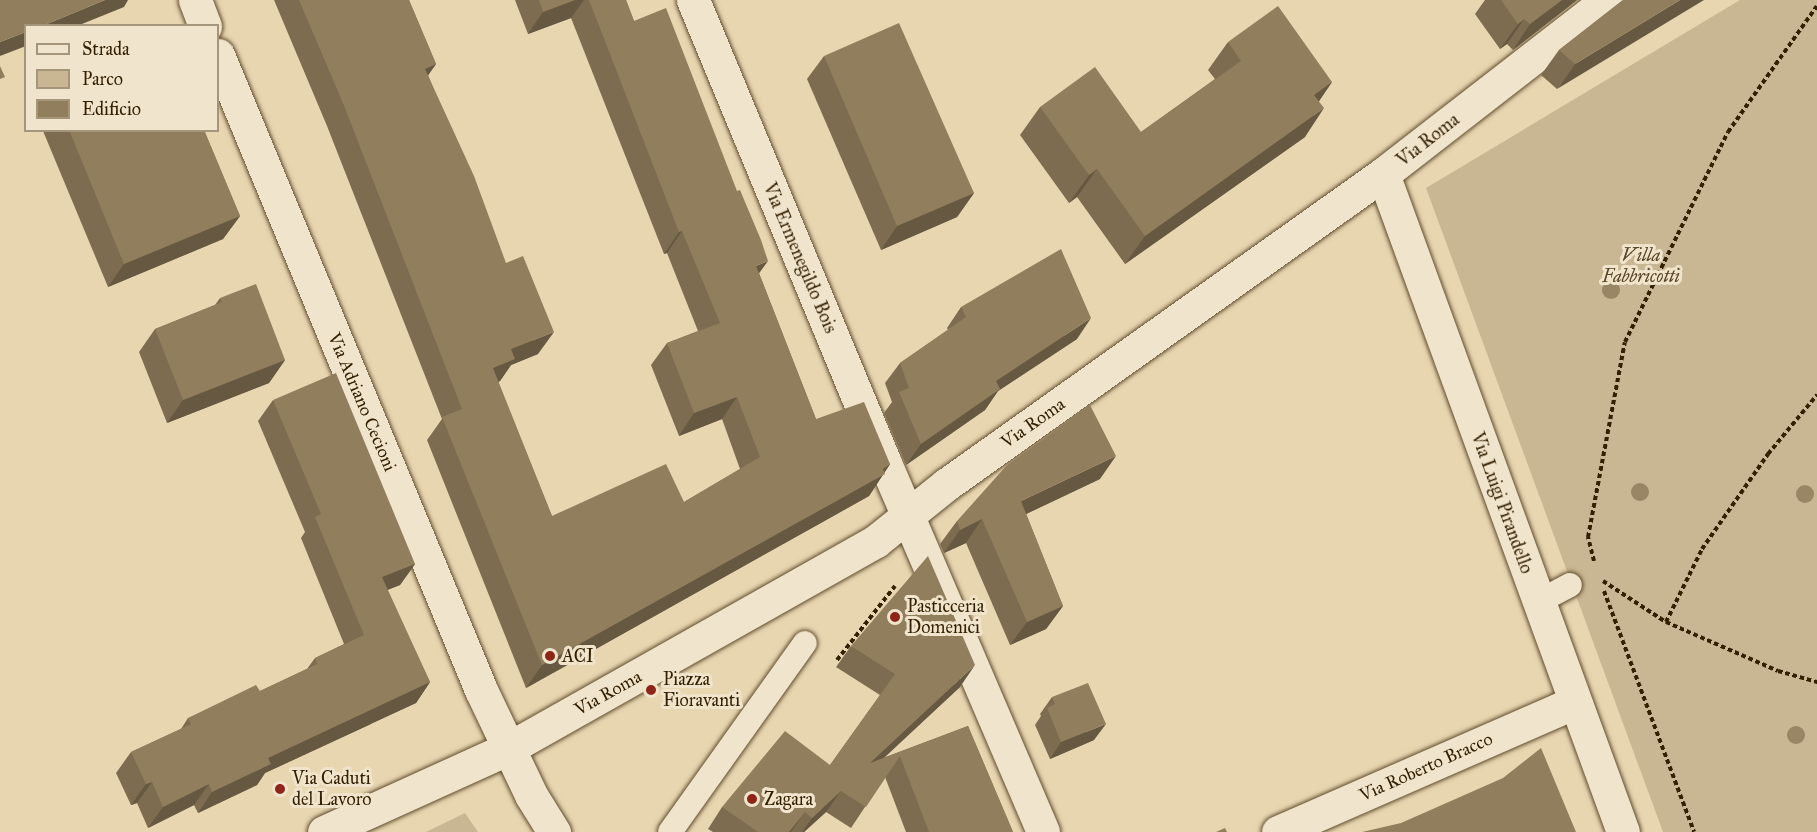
<!DOCTYPE html>
<style>
body{margin:0}
#map{position:relative;width:1817px;height:832px;overflow:hidden;background:#e8d6b1;font-family:"IM FELL Great Primer",serif}
div>[style]{position:absolute}
.green>*{inset:0;background:#c9b793}
.path>*{height:4px;margin-top:-2px;transform-origin:0;background:repeating-linear-gradient(90deg,#331f01 0 4.5px,transparent 0 7.5px)}
.roads{filter:drop-shadow(0 0 2px #604d2d) drop-shadow(0 0 2px #604d2d)}
.service>*{height:24px;margin:-12px;padding:0 12px;transform-origin:12px;border-radius:12px;background:#f0e4cc}
.minor>*{height:33px;margin:-16.5px;padding:0 16.5px;transform-origin:16.5px;border-radius:16.5px;background:#f0e4cc}
.trees>*{width:18px;height:18px;margin:-9px;border-radius:50%;background:#998665}
.wall>*{inset:0;background:#7d6c50}
.shaded-wall>*{inset:0;background:#665841}
.building>*{inset:0;background:#917e5d}
.dots>*{width:16px;height:16px;translate:-50% -50%;box-sizing:border-box;border:3px solid #f0e4cc;border-radius:50%}
span{translate:-50% -50%;white-space:nowrap;text-align:center;line-height:1.15;-webkit-text-stroke:6px #f0e4cc;paint-order:stroke}
.street-label{font-size:18px;color:#331f01}
.park-label{font-size:18px;color:#584526;font-style:italic}
.poi-label{font-size:18px;color:#331f01}
.left{translate:0 -50%;text-align:left}
.legend{position:absolute;left:24px;top:24px;width:195px;height:108px;box-sizing:border-box;background:#f0e4cc;border:2px solid #a4957b;margin:0;padding:8px 10px;list-style:none;font-size:18px;color:#331f01}
.legend li{display:flex;align-items:center;gap:12px;height:30px}
.legend b{width:30px;border:2px solid #a4957b}
</style>
<div id="map">
<div class="green">
<i style="clip-path:polygon(1740px 0,1817px 0,1817px 832px,1663px 832px,1426px 188px)"></i>
<i style="clip-path:polygon(465px 813px,478px 832px,426px 832px)"></i>
</div>
<div class="path">
<i style="left:1594px;top:561px;width:25px;rotate:-104deg"></i>
<i style="left:1588px;top:537px;width:198px;rotate:-79.3deg"></i>
<i style="left:1625px;top:342px;width:234px;rotate:-63.9deg"></i>
<i style="left:1728px;top:132px;width:154px;rotate:-54.8deg"></i>
<i style="left:1603px;top:581px;width:75px;rotate:33.1deg"></i>
<i style="left:1666px;top:622px;width:122px;rotate:23.6deg"></i>
<i style="left:1778px;top:671px;width:41px;rotate:15.8deg"></i>
<i style="left:1604px;top:591px;width:257px;rotate:69.5deg"></i>
<i style="left:1666px;top:622px;width:81px;rotate:-63.7deg"></i>
<i style="left:1702px;top:549px;width:116px;rotate:-55.2deg"></i>
<i style="left:1768px;top:454px;width:77px;rotate:-50.3deg"></i>
<i style="left:837px;top:660px;width:94px;rotate:-51.9deg"></i>
</div>
<div class="roads">
<div class="service">
<i style="left:1538px;top:602px;width:36px;rotate:-28deg"></i>
<i style="left:670px;top:832px;width:232px;rotate:-54.5deg"></i>
</div>
<div class="minor">
<i style="left:195px;top:0;width:28px;rotate:69deg"></i>
<i style="left:693px;top:0;width:501px;rotate:67.48deg"></i>
<i style="left:885px;top:463px;width:401px;rotate:66.8deg"></i>
<i style="left:218px;top:55px;width:687px;rotate:67.5deg"></i>
<i style="left:481px;top:690px;width:116px;rotate:64.5deg"></i>
<i style="left:531px;top:795px;width:44px;rotate:58.1deg"></i>
<i style="left:1383px;top:174px;width:700px;rotate:69.96deg"></i>
<i style="left:324px;top:832px;width:203px;rotate:-24.4deg"></i>
<i style="left:509px;top:748px;width:421px;rotate:-29.4deg"></i>
<i style="left:876px;top:541px;width:91px;rotate:-38.8deg"></i>
<i style="left:947px;top:484px;width:535px;rotate:-35.41deg"></i>
<i style="left:1383px;top:174px;width:284px;rotate:-37.8deg"></i>
<i style="left:1278px;top:832px;width:324px;rotate:-23.6deg"></i>
</div>
</div>
<div class="trees">
<i style="left:1611px;top:290px"></i>
<i style="left:1640px;top:492px"></i>
<i style="left:1805px;top:494px"></i>
<i style="left:1796px;top:735px"></i>
</div>
<div class="wall">
<i style="clip-path:polygon(274px 0,409px 0,436px 64px,428px 75px,538px 354px,511px 365px,500px 381px,498px 382px,552px 516px,684px 502px,740px 469px,722px 419px,679px 436px,651px 365px,667px 343px,698px 331px,667px 253px,664px 254px,571px 18px,528px 34px,515px 0,626px 0,634px 21px,759px 273px,816px 419px,890px 464px,869px 496px,526px 688px,427px 440px,442px 419px,327px 126px)"></i>
<i style="clip-path:polygon(1485px 0,1577px 0,1513px 50px,1507px 44px,1500px 49px,1475px 14px)"></i>
<i style="clip-path:polygon(1623px 0,1557px 89px,1541px 75px,1559px 50px)"></i>
<i style="clip-path:polygon(1228px 42px,1332px 82px,1319px 101px,1305px 137px,1125px 264px,1077px 197px,1069px 203px,1020px 135px,1040px 107px,1141px 132px,1215px 79px,1208px 70px)"></i>
<i style="clip-path:polygon(824px 56px,974px 193px,957px 217px,881px 250px,807px 79px)"></i>
<i style="clip-path:polygon(204px 130px,240px 216px,223px 239px,108px 287px,43px 131px)"></i>
<i style="clip-path:polygon(220px 298px,285px 360px,269px 383px,167px 423px,139px 352px,155px 329px,215px 305px)"></i>
<i style="clip-path:polygon(961px 307px,1077px 339px,998px 391px,985px 410px,906px 465px,884px 413px,892px 402px,885px 383px,900px 363px,948px 330px,947px 328px)"></i>
<i style="clip-path:polygon(273px 400px,415px 564px,400px 585px,387px 590px,430px 682px,416px 703px,265px 773px,257px 785px,198px 813px,194px 805px,148px 828px,137px 803px,131px 805px,116px 773px,131px 752px,181px 729px,188px 718px,260px 691px,307px 669px,315px 658px,344px 644px,301px 538px,305px 532px,258px 421px)"></i>
<i style="clip-path:polygon(1100px 479px,1026px 514px,1063px 606px,1046px 629px,1010px 645px,966px 543px,944px 553px,940px 544px,957px 521px)"></i>
<i style="clip-path:polygon(851px 646px,960px 687px,883px 758px,968px 726px,1013px 832px,906px 832px,885px 777px,851px 828px,826px 812px,804px 832px,713px 832px,708px 829px,722px 807px,830px 765px,880px 695px,836px 667px)"></i>
<i style="clip-path:polygon(1052px 697px,1094px 740px,1050px 759px,1035px 725px,1041px 716px,1040px 714px)"></i>
</div>
<div class="shaded-wall">
<i style="clip-path:polygon(105px 0,128px 0,124px 7px,77px 26px,42px 26px)"></i>
<i style="clip-path:polygon(575px 0,584px 0,571px 18px,528px 34px,543px 12px)"></i>
<i style="clip-path:polygon(1562px 0,1577px 0,1513px 50px,1530px 24px)"></i>
<i style="clip-path:polygon(1680px 0,1704px 0,1557px 89px,1575px 64px)"></i>
<i style="clip-path:polygon(1524px 19px,1507px 44px,1500px 49px,1518px 24px)"></i>
<i style="clip-path:polygon(26px 32px,26px 46px,0 56px,0 42px)"></i>
<i style="clip-path:polygon(436px 64px,420px 87px,425px 69px)"></i>
<i style="clip-path:polygon(1332px 82px,1313px 110px,1314px 95px)"></i>
<i style="clip-path:polygon(1324px 108px,1305px 137px,1125px 264px,1145px 236px)"></i>
<i style="clip-path:polygon(1097px 169px,1077px 197px,1069px 203px,1089px 175px)"></i>
<i style="clip-path:polygon(974px 193px,957px 217px,881px 250px,897px 226px)"></i>
<i style="clip-path:polygon(240px 216px,223px 239px,108px 287px,124px 264px)"></i>
<i style="clip-path:polygon(682px 231px,667px 253px,664px 254px,679px 232px)"></i>
<i style="clip-path:polygon(768px 261px,752px 283px,756px 266px)"></i>
<i style="clip-path:polygon(1091px 318px,1077px 339px,998px 391px,985px 410px,906px 465px,921px 444px,996px 381px)"></i>
<i style="clip-path:polygon(554px 332px,538px 354px,511px 365px,500px 381px,477px 391px,493px 368px,511px 349px)"></i>
<i style="clip-path:polygon(285px 360px,269px 383px,167px 423px,183px 400px)"></i>
<i style="clip-path:polygon(737px 397px,722px 419px,679px 436px,694px 413px)"></i>
<i style="clip-path:polygon(1116px 456px,1100px 479px,1005px 524px,1021px 501px)"></i>
<i style="clip-path:polygon(890px 464px,869px 496px,526px 688px,542px 665px)"></i>
<i style="clip-path:polygon(982px 519px,966px 543px,944px 553px,960px 530px)"></i>
<i style="clip-path:polygon(415px 564px,400px 585px,367px 598px,382px 577px)"></i>
<i style="clip-path:polygon(1063px 606px,1046px 629px,1010px 645px,1027px 622px)"></i>
<i style="clip-path:polygon(975px 665px,960px 687px,855px 785px,870px 763px)"></i>
<i style="clip-path:polygon(430px 682px,416px 703px,265px 773px,257px 785px,198px 813px,212px 792px,268px 758px)"></i>
<i style="clip-path:polygon(1106px 724px,1094px 740px,1050px 759px,1061px 742px)"></i>
<i style="clip-path:polygon(152px 782px,137px 803px,131px 805px,146px 784px)"></i>
<i style="clip-path:polygon(209px 784px,194px 805px,148px 828px,163px 807px)"></i>
<i style="clip-path:polygon(841px 791px,826px 812px,804px 832px,802px 832px,812px 818px)"></i>
<i style="clip-path:polygon(805px 812px,791px 832px,789px 832px)"></i>
</div>
<div class="building">
<i style="clip-path:polygon(0 0,105px 0,42px 26px,26px 26px,26px 32px,0 42px)"></i>
<i style="clip-path:polygon(299px 0,409px 0,436px 64px,425px 69px,474px 176px,506px 263px,523px 256px,554px 332px,511px 349px,515px 359px,493px 368px,552px 516px,666px 464px,684px 502px,760px 457px,737px 397px,694px 413px,667px 343px,720px 323px,682px 231px,679px 232px,589px 0,626px 0,634px 21px,666px 8px,737px 191px,740px 190px,761px 240px,768px 261px,756px 266px,816px 419px,864px 402px,890px 464px,883px 469px,885px 474px,542px 665px,442px 417px,462px 409px,343px 103px)"></i>
<i style="clip-path:polygon(539px 0,575px 0,543px 12px)"></i>
<i style="clip-path:polygon(1501px 0,1562px 0,1530px 24px,1524px 19px,1518px 24px)"></i>
<i style="clip-path:polygon(1623px 0,1680px 0,1575px 64px,1559px 50px)"></i>
<i style="clip-path:polygon(1278px 6px,1332px 82px,1314px 95px,1324px 108px,1145px 236px,1097px 169px,1089px 175px,1040px 107px,1095px 67px,1141px 132px,1241px 61px,1228px 42px)"></i>
<i style="clip-path:polygon(899px 23px,974px 193px,897px 226px,824px 56px)"></i>
<i style="clip-path:polygon(0 66px,5px 77px,0 79px)"></i>
<i style="clip-path:polygon(69px 130px,204px 130px,240px 216px,124px 264px)"></i>
<i style="clip-path:polygon(1061px 249px,1091px 318px,996px 381px,1000px 389px,921px 444px,899px 392px,909px 388px,900px 363px,966px 317px,961px 307px)"></i>
<i style="clip-path:polygon(256px 284px,285px 360px,183px 400px,155px 329px,222px 302px,220px 298px)"></i>
<i style="clip-path:polygon(336px 373px,415px 564px,382px 577px,430px 682px,268px 758px,271px 764px,212px 792px,209px 784px,163px 807px,152px 782px,146px 784px,131px 752px,191px 724px,188px 718px,256px 685px,260px 691px,317px 664px,315px 658px,364px 635px,315px 517px,321px 514px,273px 400px)"></i>
<i style="clip-path:polygon(1090px 405px,1116px 456px,1021px 501px,1063px 606px,1027px 622px,982px 519px,960px 530px,957px 521px,1007px 465px)"></i>
<i style="clip-path:polygon(928px 556px,975px 665px,870px 763px,968px 726px,1013px 832px,929px 832px,900px 756px,866px 807px,841px 791px,812px 818px,805px 812px,789px 832px,758px 832px,722px 807px,785px 731px,830px 765px,895px 674px,851px 646px)"></i>
<i style="clip-path:polygon(1088px 683px,1106px 724px,1061px 742px,1047px 708px,1055px 704px,1052px 697px)"></i>
<i style="clip-path:polygon(1541px 748px,1576px 832px,1362px 832px,1401px 823px,1503px 778px)"></i>
<i style="clip-path:polygon(1225px 828px,1227px 832px,1216px 832px)"></i>
</div>
<div class="dots">
<i style="left:895px;top:617px;background:#8f2418"></i>
<i style="left:550px;top:656px;background:#8f2418"></i>
<i style="left:651px;top:690px;background:#8f2418"></i>
<i style="left:280px;top:789px;background:#8f2418"></i>
<i style="left:752px;top:799px;background:#8f2418"></i>
</div>
<div class="street-label">
<span style="left:1428px;top:140px;rotate:-38deg">Via Roma</span>
<span style="left:800px;top:258px;rotate:67deg">Via Ermenegildo Bois</span>
<span style="left:362px;top:402px;rotate:67deg">Via Adriano Cecioni</span>
<span style="left:1033px;top:423px;rotate:-35deg">Via Roma</span>
<span style="left:1502px;top:503px;rotate:70deg">Via Luigi Pirandello</span>
<span style="left:608px;top:693px;rotate:-29deg">Via Roma</span>
<span style="left:1426px;top:767px;rotate:-24deg">Via Roberto Bracco</span>
</div>
<div class="park-label">
<span style="left:1641px;top:266px">Villa<br>Fabbricotti</span>
</div>
<div class="poi-label">
<span class="left" style="left:907px;top:617px">Pasticceria<br>Domenici</span>
<span class="left" style="left:562px;top:656px">ACI</span>
<span class="left" style="left:663px;top:690px">Piazza<br>Fioravanti</span>
<span class="left" style="left:292px;top:789px">Via Caduti<br>del Lavoro</span>
<span class="left" style="left:764px;top:799px">Zagara</span>
</div>
<ul class="legend">
<li><b style="height:8px;background:#f0e4cc"></b>Strada</li>
<li><b style="height:16px;background:#c9b793"></b>Parco</li>
<li><b style="height:16px;background:#917e5d"></b>Edificio</li>
</ul>
</div>
